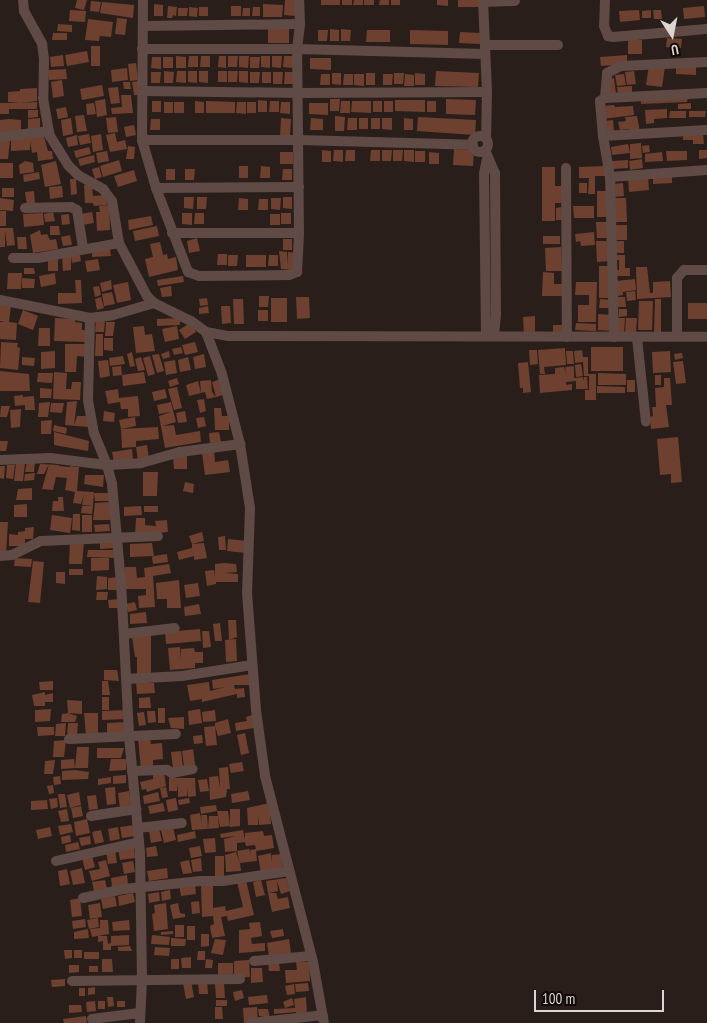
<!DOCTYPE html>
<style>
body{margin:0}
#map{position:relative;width:707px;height:1023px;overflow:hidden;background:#2a1e1a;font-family:"PT Sans Narrow",sans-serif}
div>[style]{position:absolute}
.building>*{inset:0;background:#6e402f}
.minor>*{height:10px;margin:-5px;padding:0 5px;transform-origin:5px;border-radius:5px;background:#604a45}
.minor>.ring{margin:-5px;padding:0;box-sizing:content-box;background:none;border:10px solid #604a45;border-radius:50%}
span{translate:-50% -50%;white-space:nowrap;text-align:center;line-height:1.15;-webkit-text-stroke:5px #0f0908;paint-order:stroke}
.north{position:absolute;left:647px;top:10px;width:50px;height:50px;-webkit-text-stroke:4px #0f0908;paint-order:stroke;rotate:169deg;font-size:14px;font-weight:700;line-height:20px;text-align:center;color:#ddd5d2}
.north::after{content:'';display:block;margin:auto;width:18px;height:22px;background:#ddd5d2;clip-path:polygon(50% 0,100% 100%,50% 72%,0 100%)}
.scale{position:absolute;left:534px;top:990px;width:130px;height:22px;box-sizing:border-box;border:2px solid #ddd5d2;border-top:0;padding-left:6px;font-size:15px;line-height:18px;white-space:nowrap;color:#ddd5d2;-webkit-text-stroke:4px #0f0908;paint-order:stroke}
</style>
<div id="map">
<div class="building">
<i style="clip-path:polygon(77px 0,87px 0,84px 10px,75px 8px)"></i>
<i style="clip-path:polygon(285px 0,296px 0,296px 16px,284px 15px)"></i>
<i style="clip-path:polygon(321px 0,340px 0,340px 5px,321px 5px)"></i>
<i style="clip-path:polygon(342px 0,352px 0,352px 5px,342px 5px)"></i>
<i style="clip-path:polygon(354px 0,363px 0,363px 5px,353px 5px)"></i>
<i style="clip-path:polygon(364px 0,374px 0,374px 5px,364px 5px)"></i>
<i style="clip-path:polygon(380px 0,389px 0,389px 5px,379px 5px)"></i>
<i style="clip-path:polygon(391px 0,400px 0,400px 5px,391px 5px)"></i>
<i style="clip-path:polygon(437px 0,448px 0,448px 6px,437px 5px)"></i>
<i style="clip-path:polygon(458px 0,480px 0,480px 7px,458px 7px)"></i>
<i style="clip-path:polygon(91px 1px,101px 2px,99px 12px,90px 11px)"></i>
<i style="clip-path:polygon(102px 2px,134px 5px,133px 18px,100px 13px)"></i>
<i style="clip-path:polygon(154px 4px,163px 5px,163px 16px,154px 16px)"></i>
<i style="clip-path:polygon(263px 4px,283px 5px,282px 17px,263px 17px)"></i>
<i style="clip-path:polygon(168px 6px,177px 7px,176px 16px,173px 15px,172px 18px,167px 18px)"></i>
<i style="clip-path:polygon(231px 6px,241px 6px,241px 16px,231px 16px)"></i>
<i style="clip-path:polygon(704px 6px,705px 17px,684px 19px,683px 8px)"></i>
<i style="clip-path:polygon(189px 7px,198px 8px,197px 17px,189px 16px)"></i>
<i style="clip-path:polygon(199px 7px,208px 7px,208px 16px,199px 16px)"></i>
<i style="clip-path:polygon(253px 7px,260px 7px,260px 16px,252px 16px)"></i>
<i style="clip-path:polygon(178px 8px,188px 8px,187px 16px,178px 16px)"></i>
<i style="clip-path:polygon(243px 8px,250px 8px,250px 16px,242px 16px)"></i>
<i style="clip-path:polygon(70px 10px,86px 11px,85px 22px,69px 21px)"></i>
<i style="clip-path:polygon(639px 10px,640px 20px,620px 22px,619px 11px)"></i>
<i style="clip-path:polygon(651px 10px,651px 18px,642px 18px,642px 11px)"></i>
<i style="clip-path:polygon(653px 10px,661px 10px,662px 19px,654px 19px)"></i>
<i style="clip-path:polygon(117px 18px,127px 19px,125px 35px,115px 34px)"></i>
<i style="clip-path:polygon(88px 19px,113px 22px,111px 37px,100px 36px,99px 41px,85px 40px)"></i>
<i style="clip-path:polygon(58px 24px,72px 25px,72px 32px,57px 31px)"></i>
<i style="clip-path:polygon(268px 29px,289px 29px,289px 43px,268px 43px)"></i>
<i style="clip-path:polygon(330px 29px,339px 30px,339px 41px,330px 41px)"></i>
<i style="clip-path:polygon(341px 29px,351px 30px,350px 41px,341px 41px)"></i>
<i style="clip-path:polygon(318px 30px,328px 30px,327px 41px,318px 41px)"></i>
<i style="clip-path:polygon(367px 30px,390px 30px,390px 42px,366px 42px)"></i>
<i style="clip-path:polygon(410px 30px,448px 31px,448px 45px,410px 44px)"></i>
<i style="clip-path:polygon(460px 32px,480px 33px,480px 44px,459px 43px)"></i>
<i style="clip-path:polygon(53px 33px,67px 33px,67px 40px,52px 40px)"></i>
<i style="clip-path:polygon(667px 38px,682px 39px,681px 48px,666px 47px)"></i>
<i style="clip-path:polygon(628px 40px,642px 40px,642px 54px,628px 54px)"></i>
<i style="clip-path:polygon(91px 46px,100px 46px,100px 66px,91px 66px)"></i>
<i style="clip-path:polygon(87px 51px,89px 62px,67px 66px,65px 55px)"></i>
<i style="clip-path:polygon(63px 55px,64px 66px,51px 67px,50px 57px)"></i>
<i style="clip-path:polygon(627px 55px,627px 64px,601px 66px,600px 57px)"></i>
<i style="clip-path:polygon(176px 56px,186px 57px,186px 68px,176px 68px)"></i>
<i style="clip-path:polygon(189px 56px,198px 56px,198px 67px,188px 67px)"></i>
<i style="clip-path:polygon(201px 56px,210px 56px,210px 67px,200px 67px)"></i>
<i style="clip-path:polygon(219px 56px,226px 56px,226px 68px,218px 67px)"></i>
<i style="clip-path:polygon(228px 56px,238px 56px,237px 67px,228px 67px)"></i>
<i style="clip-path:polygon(239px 56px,249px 56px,248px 68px,239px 67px)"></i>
<i style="clip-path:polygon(261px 56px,270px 56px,270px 68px,261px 67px)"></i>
<i style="clip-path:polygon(272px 56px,282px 56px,281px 68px,272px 67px)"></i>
<i style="clip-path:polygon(284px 56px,293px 56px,293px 68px,283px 67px)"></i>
<i style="clip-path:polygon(152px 57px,161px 57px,161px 69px,151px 68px)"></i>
<i style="clip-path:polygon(163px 57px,173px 57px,173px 68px,163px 68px)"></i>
<i style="clip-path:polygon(250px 57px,260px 57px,259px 68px,250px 68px)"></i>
<i style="clip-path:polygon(310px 58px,331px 58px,331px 70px,310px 69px)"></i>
<i style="clip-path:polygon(136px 63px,138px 80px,130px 81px,128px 64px)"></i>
<i style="clip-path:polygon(649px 65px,665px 67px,662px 87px,646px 85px)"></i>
<i style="clip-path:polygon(676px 65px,696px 66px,696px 75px,676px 74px)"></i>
<i style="clip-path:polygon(127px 68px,128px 80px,112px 82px,111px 70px)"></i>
<i style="clip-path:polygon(66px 69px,67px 79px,49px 80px,48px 70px)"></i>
<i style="clip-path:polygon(164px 71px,174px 72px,173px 83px,164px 83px)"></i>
<i style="clip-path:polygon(177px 71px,186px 71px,186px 83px,176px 82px)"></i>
<i style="clip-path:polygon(188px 71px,197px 71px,197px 83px,188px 82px)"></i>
<i style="clip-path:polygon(199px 71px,208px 71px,208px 83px,199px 82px)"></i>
<i style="clip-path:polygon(218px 71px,227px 71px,227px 82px,218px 82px)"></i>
<i style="clip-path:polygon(228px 71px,238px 71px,237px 82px,228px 82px)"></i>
<i style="clip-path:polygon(239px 71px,248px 71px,248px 83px,239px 82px)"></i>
<i style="clip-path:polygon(436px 71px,479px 73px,478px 87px,435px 86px)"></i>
<i style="clip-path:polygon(634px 71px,636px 84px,627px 85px,625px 72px)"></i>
<i style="clip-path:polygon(151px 72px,161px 72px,160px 83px,151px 83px)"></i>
<i style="clip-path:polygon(250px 72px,260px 72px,259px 83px,250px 83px)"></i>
<i style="clip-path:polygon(262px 72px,271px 72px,271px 83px,262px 83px)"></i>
<i style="clip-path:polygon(273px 72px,283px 72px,282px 84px,273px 84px)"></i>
<i style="clip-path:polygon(285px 72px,294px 72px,294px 84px,284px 84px)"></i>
<i style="clip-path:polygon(332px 73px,341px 73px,341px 85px,332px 84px)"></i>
<i style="clip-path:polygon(366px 73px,375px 73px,375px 85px,366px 85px)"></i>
<i style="clip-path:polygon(394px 73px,404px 73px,403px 84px,394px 84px)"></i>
<i style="clip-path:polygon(415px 73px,425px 74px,425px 85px,415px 85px)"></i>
<i style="clip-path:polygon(321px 74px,330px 74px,330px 85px,320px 85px)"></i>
<i style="clip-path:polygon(344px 74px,353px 74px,353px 85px,343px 85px)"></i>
<i style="clip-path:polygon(354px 74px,364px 74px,364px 86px,354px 85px)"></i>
<i style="clip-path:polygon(383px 74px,393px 74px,392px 85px,383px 85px)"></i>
<i style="clip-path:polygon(405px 74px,414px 75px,414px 86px,404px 86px)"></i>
<i style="clip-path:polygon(624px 74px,626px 85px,617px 86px,615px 75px)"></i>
<i style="clip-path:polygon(614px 78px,616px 94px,610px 95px,608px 79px)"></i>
<i style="clip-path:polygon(62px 80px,64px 96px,53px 98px,51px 82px)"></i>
<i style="clip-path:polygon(139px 81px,140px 95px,134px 95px,132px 82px)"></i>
<i style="clip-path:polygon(123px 82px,130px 82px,131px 89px,124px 89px)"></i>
<i style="clip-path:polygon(102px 85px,104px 96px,82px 100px,80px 89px)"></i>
<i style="clip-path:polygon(632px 86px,632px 94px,618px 95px,617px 87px)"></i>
<i style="clip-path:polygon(118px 87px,120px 103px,111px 104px,108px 88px)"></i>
<i style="clip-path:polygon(37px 88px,37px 101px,20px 103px,37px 102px,37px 109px,9px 109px,9px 114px,0 114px,0 103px,19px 103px,8px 102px,8px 92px,20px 91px,20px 89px)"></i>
<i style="clip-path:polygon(121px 95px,131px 95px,133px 113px,112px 114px,111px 108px,122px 107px)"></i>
<i style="clip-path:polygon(689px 95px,687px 102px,641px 104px,641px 97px)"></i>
<i style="clip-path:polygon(105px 99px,107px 115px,97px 117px,95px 101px)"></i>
<i style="clip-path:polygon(330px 99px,340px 99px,339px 111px,330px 111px)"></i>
<i style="clip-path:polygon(446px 99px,476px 100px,475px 115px,446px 114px)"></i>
<i style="clip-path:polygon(258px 100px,267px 101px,267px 112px,258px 112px)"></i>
<i style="clip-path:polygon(395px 100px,425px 100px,425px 112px,395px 111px)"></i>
<i style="clip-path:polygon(152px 101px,161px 101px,161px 112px,152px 112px)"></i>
<i style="clip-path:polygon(195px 101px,204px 102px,204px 113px,195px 113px)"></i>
<i style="clip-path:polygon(206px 101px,235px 102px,235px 113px,206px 113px)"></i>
<i style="clip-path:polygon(270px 101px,279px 101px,279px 112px,269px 112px)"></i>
<i style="clip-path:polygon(341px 101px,350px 101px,350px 113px,340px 113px)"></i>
<i style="clip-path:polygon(352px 101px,371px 101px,371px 113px,351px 112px)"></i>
<i style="clip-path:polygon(373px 101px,382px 101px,382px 112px,373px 112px)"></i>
<i style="clip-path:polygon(384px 101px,393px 101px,393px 112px,384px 112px)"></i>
<i style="clip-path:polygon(427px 101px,436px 101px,436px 112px,427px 112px)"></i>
<i style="clip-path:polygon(164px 102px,173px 102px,173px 113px,164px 113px)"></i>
<i style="clip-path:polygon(174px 102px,184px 102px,184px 113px,174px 113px)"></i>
<i style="clip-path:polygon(237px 102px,246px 102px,246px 114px,236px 113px)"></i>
<i style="clip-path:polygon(247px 102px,256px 102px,256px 113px,247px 113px)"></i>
<i style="clip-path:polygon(281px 102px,290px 102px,290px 114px,280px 113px)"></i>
<i style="clip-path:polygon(94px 103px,96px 114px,87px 115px,86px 104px)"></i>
<i style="clip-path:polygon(309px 103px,328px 103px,328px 115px,309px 114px)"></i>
<i style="clip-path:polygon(691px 103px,691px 109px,678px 109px,678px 104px)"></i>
<i style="clip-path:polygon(614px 105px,615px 107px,633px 106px,634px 115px,603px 119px,602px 106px)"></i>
<i style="clip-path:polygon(66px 107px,68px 117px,58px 119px,56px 109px)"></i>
<i style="clip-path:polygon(667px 109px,667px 118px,654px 119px,654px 123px,646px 124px,645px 110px)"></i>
<i style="clip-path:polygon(28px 110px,38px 110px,38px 117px,28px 118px)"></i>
<i style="clip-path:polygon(670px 111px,686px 111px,686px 118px,669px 118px)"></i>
<i style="clip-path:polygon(689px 111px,706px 111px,705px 117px,689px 117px)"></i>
<i style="clip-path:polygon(84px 115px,87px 131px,77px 132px,75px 116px)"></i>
<i style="clip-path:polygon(335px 116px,345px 117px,344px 131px,335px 131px)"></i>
<i style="clip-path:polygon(637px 116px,640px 132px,630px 133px,629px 129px,620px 130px,618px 122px,626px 121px,625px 117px)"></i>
<i style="clip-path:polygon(116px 117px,118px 132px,108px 133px,106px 118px)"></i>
<i style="clip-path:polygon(418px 117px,476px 120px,475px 135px,417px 131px)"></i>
<i style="clip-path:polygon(40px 118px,40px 129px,28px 129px,28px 119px)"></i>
<i style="clip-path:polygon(71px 118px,73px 134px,63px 136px,61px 120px)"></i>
<i style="clip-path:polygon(281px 118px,291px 119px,290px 136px,280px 136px)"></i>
<i style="clip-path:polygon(311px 118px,323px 119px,323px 130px,310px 130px)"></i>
<i style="clip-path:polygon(348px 118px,357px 118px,357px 130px,347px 130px)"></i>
<i style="clip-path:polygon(359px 118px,368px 118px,368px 129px,359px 129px)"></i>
<i style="clip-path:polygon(371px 118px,380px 118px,380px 129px,371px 129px)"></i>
<i style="clip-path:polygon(382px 118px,392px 118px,392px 130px,382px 129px)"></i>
<i style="clip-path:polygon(404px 118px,413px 119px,413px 130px,404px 130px)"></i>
<i style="clip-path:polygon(10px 119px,21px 120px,21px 133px,0 132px,0 120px)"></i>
<i style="clip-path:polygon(151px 119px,160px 119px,160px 130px,150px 130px)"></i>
<i style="clip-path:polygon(613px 120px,614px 132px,605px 133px,604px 121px)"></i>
<i style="clip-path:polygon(134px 125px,136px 135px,126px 137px,124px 127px)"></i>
<i style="clip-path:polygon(43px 133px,48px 151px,52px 151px,53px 159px,38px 161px,37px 152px,32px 153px,29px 135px)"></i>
<i style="clip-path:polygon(115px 133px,117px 142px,125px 140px,127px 149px,110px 152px,106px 135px)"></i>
<i style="clip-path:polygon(89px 134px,91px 143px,80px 145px,78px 136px)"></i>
<i style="clip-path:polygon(101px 134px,103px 150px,93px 152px,91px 136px)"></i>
<i style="clip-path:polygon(683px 134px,703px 134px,704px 144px,693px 144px,693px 140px,683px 140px)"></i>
<i style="clip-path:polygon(77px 135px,78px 145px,68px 147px,66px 138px)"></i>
<i style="clip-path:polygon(11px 138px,30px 138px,30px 150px,11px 151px)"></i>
<i style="clip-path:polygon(0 139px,10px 140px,8px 159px,0 159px)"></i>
<i style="clip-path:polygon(641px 143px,642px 158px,630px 159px,630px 144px)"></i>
<i style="clip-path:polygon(628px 144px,630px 153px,612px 155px,611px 147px)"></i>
<i style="clip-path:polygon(649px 145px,650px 152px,643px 153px,642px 146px)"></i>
<i style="clip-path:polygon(128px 146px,135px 147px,134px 159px,126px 159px)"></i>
<i style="clip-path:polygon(89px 147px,91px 154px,76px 158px,74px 151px)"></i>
<i style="clip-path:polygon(454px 149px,474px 150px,473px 166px,453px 165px)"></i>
<i style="clip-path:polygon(322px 150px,331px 151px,331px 162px,322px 162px)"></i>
<i style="clip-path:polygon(334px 150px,343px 150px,343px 162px,333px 161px)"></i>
<i style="clip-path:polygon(346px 150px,355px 150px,355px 161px,345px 161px)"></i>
<i style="clip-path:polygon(371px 150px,380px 150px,380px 161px,370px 161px)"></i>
<i style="clip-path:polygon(382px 150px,392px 150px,391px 161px,382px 161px)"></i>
<i style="clip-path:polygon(393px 150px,403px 150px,402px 161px,393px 161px)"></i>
<i style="clip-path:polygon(404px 150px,414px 150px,414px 162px,404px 161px)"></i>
<i style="clip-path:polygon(699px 150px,707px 150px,707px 158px,699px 159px)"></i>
<i style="clip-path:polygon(107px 151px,109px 161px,98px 163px,96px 153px)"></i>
<i style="clip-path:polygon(415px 151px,425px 151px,425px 162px,415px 162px)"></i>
<i style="clip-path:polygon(666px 151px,687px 151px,687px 160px,667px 161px)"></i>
<i style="clip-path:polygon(280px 152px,293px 152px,293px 164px,280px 164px)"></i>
<i style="clip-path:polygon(429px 152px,439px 153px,439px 164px,429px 164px)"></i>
<i style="clip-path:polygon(662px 152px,663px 161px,645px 162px,645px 154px)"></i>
<i style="clip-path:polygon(94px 155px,95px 162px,80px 166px,78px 159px)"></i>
<i style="clip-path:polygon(642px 159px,643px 168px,630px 170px,629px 161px)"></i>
<i style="clip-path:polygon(119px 160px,122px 171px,103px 177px,100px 166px)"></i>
<i style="clip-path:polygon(628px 160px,628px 168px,612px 169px,612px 161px)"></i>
<i style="clip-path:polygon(25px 161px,33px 163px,34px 172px,20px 174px,19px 165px)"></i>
<i style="clip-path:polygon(56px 161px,61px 184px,45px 187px,41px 165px)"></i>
<i style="clip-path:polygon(0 163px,13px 163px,13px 178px,0 178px)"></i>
<i style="clip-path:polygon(239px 166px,248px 166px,248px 178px,239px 178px)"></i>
<i style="clip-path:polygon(261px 166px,270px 167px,270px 178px,260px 178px)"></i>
<i style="clip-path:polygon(605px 166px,605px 176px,595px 176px,595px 194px,588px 194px,589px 178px,579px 178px,579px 167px)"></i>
<i style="clip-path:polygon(99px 167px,102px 177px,95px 179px,92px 169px)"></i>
<i style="clip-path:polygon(542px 167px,555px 167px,555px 186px,562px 186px,562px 203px,555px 203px,555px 221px,542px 221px)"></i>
<i style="clip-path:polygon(166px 169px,175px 169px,175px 180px,166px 180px)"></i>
<i style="clip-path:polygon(185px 169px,195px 169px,194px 180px,185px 180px)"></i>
<i style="clip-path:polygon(283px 169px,292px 169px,292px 180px,282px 180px)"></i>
<i style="clip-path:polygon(134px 170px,137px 181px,118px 187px,114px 176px)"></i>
<i style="clip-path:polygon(39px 172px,40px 179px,24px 182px,23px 175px)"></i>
<i style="clip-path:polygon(653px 174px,672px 174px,672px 183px,653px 184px)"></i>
<i style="clip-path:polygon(648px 176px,649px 190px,629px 192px,628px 178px)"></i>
<i style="clip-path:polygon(70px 179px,76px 179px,77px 194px,71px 195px)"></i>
<i style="clip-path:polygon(579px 183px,587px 183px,587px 193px,579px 193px)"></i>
<i style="clip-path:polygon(623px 183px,624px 196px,614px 197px,613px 184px)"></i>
<i style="clip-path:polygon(84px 185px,92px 185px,93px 196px,106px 195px,107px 205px,94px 206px,93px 203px,85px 203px)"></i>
<i style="clip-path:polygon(62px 186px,63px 197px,50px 199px,49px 187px)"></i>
<i style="clip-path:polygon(2px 188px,14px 188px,14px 197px,2px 197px)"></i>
<i style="clip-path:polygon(34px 191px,35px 204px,27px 205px,25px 192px)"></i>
<i style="clip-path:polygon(597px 191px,611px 191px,610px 217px,597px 217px)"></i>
<i style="clip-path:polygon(184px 197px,194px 197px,193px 209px,184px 208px)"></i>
<i style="clip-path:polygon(197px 197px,207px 197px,206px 209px,197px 209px)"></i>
<i style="clip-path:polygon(283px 197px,292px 197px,292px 209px,283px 208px)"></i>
<i style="clip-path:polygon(0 198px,14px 200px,13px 211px,0 210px)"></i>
<i style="clip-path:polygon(239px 198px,248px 199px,248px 210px,238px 210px)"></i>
<i style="clip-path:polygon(271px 198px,281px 198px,280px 210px,271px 209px)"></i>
<i style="clip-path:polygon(614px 198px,626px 198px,627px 222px,614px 222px)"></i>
<i style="clip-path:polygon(259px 199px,268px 199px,268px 210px,258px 210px)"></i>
<i style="clip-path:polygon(109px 205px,110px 230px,97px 231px,96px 212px,100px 212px,99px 206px)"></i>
<i style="clip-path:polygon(573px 206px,594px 206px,594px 218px,574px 218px)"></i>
<i style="clip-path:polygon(562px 207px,563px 220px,556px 220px,556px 208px)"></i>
<i style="clip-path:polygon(0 211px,6px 211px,6px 226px,0 226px)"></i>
<i style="clip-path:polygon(53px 212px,55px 221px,45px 222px,44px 214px)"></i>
<i style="clip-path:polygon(92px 212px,94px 223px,82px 225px,80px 214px)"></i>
<i style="clip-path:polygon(43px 213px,44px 225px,24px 227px,23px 214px)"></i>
<i style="clip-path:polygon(182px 213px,192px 213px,192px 225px,182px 224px)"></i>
<i style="clip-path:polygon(195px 213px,204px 213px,204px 224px,194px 224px)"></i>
<i style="clip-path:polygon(281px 213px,291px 213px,291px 224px,281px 224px)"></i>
<i style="clip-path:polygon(69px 214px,70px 224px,62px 225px,61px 215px)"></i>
<i style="clip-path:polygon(270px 214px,280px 214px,280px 225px,270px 225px)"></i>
<i style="clip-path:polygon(151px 216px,153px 225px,129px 230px,128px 220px)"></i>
<i style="clip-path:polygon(596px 222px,608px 222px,609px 238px,597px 238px)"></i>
<i style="clip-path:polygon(615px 225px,627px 225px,627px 240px,615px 240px)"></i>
<i style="clip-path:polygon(50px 226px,59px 226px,60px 235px,50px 235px)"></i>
<i style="clip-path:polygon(157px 226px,159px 236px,135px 241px,133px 231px)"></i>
<i style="clip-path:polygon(0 228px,13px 228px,15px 245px,7px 246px,5px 231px,5px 247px,0 247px)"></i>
<i style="clip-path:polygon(40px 230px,41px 235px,47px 234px,50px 240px,56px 239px,58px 249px,33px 253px,30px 235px)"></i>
<i style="clip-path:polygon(594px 232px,595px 245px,581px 246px,580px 241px,576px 242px,575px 234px)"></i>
<i style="clip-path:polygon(70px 235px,72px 245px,63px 246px,61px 237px)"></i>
<i style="clip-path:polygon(543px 236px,560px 236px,560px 244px,543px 244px)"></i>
<i style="clip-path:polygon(17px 237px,26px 237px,27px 249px,18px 249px)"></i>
<i style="clip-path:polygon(197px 238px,200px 251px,189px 253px,187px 241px)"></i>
<i style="clip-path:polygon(283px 239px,292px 239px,292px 250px,283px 250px)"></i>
<i style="clip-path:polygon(596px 241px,610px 241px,611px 261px,597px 262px)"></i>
<i style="clip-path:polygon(615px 241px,624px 241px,624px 253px,615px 253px)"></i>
<i style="clip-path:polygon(160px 242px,163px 255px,167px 254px,168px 259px,176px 257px,178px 270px,149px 277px,145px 259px,153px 257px,150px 244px)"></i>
<i style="clip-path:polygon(561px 247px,562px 271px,546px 271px,545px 248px)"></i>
<i style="clip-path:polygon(110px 249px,111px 256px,92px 257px,92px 251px)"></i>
<i style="clip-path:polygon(279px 251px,287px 252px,287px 265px,288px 252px,298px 253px,293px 270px,281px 269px)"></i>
<i style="clip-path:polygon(218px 254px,227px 254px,227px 265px,217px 265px)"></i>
<i style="clip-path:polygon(80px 255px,81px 261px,72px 263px,71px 257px,71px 270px,63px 271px,62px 257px)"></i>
<i style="clip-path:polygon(228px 255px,238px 255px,237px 266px,228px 266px)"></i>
<i style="clip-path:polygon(246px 255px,266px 255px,266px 267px,246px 267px)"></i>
<i style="clip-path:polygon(269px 255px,278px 255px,278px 266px,268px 266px)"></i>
<i style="clip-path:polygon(615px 255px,625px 255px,625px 268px,630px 268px,630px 276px,616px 276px,616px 270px,619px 270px,619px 260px,615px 260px)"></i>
<i style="clip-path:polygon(58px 256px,58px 271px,48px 271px,48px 257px)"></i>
<i style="clip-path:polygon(98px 259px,100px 270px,87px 272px,85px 261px)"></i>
<i style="clip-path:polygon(599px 266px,611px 266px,613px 298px,599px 298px)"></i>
<i style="clip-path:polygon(636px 267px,647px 267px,650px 293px,653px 293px,653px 282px,670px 281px,671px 297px,637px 299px)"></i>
<i style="clip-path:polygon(24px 268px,34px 268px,35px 274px,24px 274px)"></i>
<i style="clip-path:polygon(543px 272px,554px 273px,554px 284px,562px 284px,562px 296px,542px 296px)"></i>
<i style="clip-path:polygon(8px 273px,22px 273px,21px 289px,7px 289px)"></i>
<i style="clip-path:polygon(55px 273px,56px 284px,41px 287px,39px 276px)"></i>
<i style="clip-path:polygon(183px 276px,184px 282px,158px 286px,157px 280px)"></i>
<i style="clip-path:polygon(22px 278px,35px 279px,34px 288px,22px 288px)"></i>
<i style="clip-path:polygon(635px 279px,636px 290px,623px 292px,623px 295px,618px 296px,616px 281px)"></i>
<i style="clip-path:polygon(75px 280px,81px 280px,82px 303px,58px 304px,58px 293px,76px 293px)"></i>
<i style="clip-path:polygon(111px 280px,112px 289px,102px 292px,100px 283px)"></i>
<i style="clip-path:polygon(128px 282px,131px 300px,117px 303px,113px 285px)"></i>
<i style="clip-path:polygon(576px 282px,597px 282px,596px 322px,578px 322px,578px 305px,589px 305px,589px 295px,575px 295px)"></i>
<i style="clip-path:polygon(99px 286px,101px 295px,95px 297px,93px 287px)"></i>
<i style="clip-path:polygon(171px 286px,172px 296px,162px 297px,160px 288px)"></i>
<i style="clip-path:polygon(635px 291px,636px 300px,627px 301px,626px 292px)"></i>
<i style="clip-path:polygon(112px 292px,115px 304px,104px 306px,102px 294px)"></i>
<i style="clip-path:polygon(259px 296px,269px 296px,268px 307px,259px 307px)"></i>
<i style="clip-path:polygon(101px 297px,104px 308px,97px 310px,95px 299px)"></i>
<i style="clip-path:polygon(296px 297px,309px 297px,310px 318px,297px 319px)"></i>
<i style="clip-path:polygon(617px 297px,625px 297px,626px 307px,618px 307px)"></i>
<i style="clip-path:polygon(207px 298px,208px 305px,200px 306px,199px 299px)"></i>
<i style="clip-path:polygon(271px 298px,287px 298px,287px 322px,271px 322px)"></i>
<i style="clip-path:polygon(233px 299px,243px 299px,244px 324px,234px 324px)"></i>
<i style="clip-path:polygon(600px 299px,613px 300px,612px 308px,599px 308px)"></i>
<i style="clip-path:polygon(655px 299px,661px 299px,661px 334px,654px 333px)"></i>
<i style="clip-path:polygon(639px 301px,653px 301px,652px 330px,638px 330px)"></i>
<i style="clip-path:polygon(688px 303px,707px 303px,707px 319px,688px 319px)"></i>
<i style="clip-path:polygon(0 304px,11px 305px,9px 322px,17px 323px,16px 340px,0 339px,0 322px,5px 322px,0 321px)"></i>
<i style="clip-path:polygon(208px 306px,209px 313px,199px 314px,199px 308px)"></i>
<i style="clip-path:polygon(221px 306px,230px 306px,231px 323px,222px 324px)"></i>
<i style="clip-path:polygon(619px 309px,627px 309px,627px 316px,619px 317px)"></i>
<i style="clip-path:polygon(23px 310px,38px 316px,33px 330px,18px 324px)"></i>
<i style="clip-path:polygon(258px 310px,268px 310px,268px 321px,258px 321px)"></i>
<i style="clip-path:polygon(598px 314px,613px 315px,612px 331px,598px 330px)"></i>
<i style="clip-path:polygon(535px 316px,535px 334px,524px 335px,523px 317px)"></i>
<i style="clip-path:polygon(55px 318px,75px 319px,75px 322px,82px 323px,82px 330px,86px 330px,85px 342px,54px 341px)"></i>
<i style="clip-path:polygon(180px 318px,180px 325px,157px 326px,157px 319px)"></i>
<i style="clip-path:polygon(618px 318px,625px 318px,624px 334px,617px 334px)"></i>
<i style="clip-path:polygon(626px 318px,637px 318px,636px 334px,625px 334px)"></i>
<i style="clip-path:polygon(96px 319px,105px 319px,104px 332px,95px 332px)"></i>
<i style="clip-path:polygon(106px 322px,115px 322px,113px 336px,105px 336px)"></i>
<i style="clip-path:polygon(190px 323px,196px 332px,185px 339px,179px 330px)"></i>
<i style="clip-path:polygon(576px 323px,596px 324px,596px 331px,575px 330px)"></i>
<i style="clip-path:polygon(553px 325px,562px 325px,562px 333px,553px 333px)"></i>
<i style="clip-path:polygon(144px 326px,145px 335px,152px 334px,155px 351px,136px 353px,133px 327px)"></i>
<i style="clip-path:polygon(177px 326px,179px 339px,165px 342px,162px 329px)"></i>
<i style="clip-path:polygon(39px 328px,50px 328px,50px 346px,38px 346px)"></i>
<i style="clip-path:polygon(96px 334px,103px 334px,103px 356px,95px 356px)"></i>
<i style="clip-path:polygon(104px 338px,113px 338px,113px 351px,104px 350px)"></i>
<i style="clip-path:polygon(1px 342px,18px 343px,17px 347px,20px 348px,18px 370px,0 368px)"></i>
<i style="clip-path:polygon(195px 342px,198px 352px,185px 355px,182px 345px)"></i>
<i style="clip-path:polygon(65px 344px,87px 344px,87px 357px,77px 356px,76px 372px,65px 372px)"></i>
<i style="clip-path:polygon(181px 347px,183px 353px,174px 355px,172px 349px)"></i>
<i style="clip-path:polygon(591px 347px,623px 347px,623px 371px,591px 371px)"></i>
<i style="clip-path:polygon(565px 348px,566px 365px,544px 367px,545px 374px,540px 374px,538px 350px)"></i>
<i style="clip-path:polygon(529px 350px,537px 350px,538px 364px,530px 365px)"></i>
<i style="clip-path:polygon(582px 350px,583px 357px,588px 357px,588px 374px,596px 374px,596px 400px,585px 400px,585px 390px,589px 390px,589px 376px,584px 376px,583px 362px,575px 363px,574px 351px)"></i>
<i style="clip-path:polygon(55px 351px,55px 368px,41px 369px,41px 352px)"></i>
<i style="clip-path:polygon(169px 351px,170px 357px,163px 359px,161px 354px)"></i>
<i style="clip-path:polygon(566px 351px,573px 351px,574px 364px,567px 364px)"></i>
<i style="clip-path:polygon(670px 351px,671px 372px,653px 373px,652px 352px)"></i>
<i style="clip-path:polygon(132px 352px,135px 366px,130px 367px,127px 354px)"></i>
<i style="clip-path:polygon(682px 353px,683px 358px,675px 360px,674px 354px)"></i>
<i style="clip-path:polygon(159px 354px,164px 371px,157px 373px,152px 355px)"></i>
<i style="clip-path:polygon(204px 354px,206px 367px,195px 369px,193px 357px)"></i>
<i style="clip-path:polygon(123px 356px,125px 364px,110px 366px,109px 358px)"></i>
<i style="clip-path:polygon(150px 356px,155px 374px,148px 376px,143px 358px)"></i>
<i style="clip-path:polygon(22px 357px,35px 358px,34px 366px,22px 365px)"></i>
<i style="clip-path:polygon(141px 357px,145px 370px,138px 371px,135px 359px)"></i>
<i style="clip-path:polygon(188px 357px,191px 370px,180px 372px,178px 360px)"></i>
<i style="clip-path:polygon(108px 360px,110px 376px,100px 378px,98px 361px)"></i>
<i style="clip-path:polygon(175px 360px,177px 373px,166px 375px,164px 362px)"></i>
<i style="clip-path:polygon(683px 361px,686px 383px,676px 384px,673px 362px)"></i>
<i style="clip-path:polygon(528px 362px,531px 392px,523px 393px,523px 388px,520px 388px,518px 363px)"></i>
<i style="clip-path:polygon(581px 364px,583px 376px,576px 377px,575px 365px)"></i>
<i style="clip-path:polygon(121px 366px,122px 375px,113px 376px,112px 367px)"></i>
<i style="clip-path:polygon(574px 366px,574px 378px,583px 377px,583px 381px,584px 377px,587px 377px,588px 389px,576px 389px,576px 381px,566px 382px,566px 385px,572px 384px,572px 390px,540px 393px,539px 375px,555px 374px,555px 368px,564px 367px,566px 374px,565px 367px)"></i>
<i style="clip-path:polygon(0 371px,29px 374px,30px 391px,0 391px)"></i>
<i style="clip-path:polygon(54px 372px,67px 373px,66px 389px,71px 389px,72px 382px,81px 382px,80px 400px,53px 399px)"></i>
<i style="clip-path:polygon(144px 372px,146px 383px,123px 386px,122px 375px)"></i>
<i style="clip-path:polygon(38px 373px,53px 373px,52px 383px,37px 382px)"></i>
<i style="clip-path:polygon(598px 373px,626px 374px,626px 385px,598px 385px)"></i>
<i style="clip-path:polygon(655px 375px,661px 375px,661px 385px,655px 385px)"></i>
<i style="clip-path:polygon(177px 378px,179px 384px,170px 387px,168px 381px)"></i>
<i style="clip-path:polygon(664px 378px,670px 378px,672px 405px,666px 405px,669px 427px,651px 429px,650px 417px,653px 416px,652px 407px,656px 407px,655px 388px,664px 387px)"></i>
<i style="clip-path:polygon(221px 379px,226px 394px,216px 397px,207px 399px,205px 392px,201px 393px,200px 381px,211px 380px,212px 392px,216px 397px,212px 382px)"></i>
<i style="clip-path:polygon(627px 380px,635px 380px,635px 392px,627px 392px)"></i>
<i style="clip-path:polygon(198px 381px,201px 393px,189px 396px,186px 385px)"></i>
<i style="clip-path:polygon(597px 386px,625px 387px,625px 393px,597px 393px)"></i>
<i style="clip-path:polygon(177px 387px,182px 408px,174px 410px,168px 389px)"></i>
<i style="clip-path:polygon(40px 388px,52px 389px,51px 398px,40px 398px)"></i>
<i style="clip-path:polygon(118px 389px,119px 398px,138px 396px,140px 416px,128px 417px,128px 409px,121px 409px,120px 402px,108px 404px,105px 391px)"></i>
<i style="clip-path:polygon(165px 389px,167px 398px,154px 401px,152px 392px)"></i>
<i style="clip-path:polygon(23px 395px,23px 397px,34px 396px,35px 410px,25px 410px,25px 405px,15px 406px,14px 396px)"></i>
<i style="clip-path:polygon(204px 399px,206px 411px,200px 413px,197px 400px)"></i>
<i style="clip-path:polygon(77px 401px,74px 425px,77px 416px,88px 416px,88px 427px,65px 425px,67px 402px)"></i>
<i style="clip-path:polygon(50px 402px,48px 417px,38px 417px,39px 403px)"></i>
<i style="clip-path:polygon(171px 402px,176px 422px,162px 426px,174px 425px,176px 435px,200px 431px,201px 442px,165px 448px,159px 416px,171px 412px,159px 414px,157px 405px)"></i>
<i style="clip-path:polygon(51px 403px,64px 403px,62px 413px,50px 412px)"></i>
<i style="clip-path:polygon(1px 406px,10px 406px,7px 417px,0 417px)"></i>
<i style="clip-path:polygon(214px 408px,221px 408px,222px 416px,229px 416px,229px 430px,215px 430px)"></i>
<i style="clip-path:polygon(21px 409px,20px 427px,11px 428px,10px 410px)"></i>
<i style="clip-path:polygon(104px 411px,115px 413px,114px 422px,103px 421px)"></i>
<i style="clip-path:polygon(185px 411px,187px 422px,178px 423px,176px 413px)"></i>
<i style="clip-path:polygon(135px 417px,136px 426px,121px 429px,119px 420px)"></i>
<i style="clip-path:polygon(204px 417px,206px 426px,198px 428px,196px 418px)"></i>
<i style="clip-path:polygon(52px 420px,51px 434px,41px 434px,41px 421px)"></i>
<i style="clip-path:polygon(54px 425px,67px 428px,66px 434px,53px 431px)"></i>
<i style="clip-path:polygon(158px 427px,159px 439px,136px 441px,136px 447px,122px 448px,121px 429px)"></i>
<i style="clip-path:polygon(54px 432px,89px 441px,88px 451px,54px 445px)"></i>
<i style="clip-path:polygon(219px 432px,221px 442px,210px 443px,209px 433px)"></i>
<i style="clip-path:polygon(678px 437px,682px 482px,671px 483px,671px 474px,660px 475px,657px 439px)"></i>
<i style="clip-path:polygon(0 441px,8px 441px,6px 451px,0 451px)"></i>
<i style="clip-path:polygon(147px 445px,149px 459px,138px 461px,136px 447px)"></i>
<i style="clip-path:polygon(132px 449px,133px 459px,114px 462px,112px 452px)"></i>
<i style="clip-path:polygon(214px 451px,215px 462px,228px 460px,230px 472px,205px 475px,202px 453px)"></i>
<i style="clip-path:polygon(187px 455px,187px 469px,174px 469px,173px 456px)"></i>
<i style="clip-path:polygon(27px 462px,35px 462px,34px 472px,25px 472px)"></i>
<i style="clip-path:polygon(16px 463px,25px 463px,23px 481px,14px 481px)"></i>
<i style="clip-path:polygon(40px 464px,59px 465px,59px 466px,70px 467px,70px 466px,79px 467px,77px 491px,94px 492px,93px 506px,82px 505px,84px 494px,81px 504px,73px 503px,75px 492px,65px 490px,67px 478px,56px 477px,53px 490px,42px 489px,49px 464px,44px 474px,37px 474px)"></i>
<i style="clip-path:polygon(7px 465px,15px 465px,13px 479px,6px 478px)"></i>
<i style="clip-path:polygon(0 466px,5px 466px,4px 479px,0 478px)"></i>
<i style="clip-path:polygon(143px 472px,158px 472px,157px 496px,143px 496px)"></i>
<i style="clip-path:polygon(35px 473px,34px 480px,24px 481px,25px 474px)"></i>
<i style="clip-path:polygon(85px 475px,104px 475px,103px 487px,84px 484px)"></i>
<i style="clip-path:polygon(185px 482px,194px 484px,193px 493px,183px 491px)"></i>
<i style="clip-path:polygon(32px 488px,32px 500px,16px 500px,18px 489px)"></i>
<i style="clip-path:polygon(94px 493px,110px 493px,110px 501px,95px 501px)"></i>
<i style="clip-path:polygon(58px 497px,63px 497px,64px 511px,52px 511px,53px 501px,58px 501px)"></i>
<i style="clip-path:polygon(111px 502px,110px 520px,93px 520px,95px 503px)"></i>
<i style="clip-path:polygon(27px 504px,27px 517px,14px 517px,14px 505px)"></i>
<i style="clip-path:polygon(82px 506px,93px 506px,92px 514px,81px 513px)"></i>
<i style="clip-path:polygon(141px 506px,142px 515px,124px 516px,124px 507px)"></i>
<i style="clip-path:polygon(144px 506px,158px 506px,158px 512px,144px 512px)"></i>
<i style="clip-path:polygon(73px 514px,80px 514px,80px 531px,72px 530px)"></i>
<i style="clip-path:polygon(52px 515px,72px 518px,70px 533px,50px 530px)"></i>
<i style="clip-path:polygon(82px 515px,92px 515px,92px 532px,82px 532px)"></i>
<i style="clip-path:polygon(136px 518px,145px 518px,145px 525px,156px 526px,155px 521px,167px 520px,168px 532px,135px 535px)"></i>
<i style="clip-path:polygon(0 522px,8px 522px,6px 554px,0 554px)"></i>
<i style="clip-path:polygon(109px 524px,110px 531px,95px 532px,94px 525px)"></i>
<i style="clip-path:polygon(34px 527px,33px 539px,25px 539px,25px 546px,9px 546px,9px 534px,18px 535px,18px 532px,25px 531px,25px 528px)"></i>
<i style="clip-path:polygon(202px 532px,204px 541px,192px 544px,189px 536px)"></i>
<i style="clip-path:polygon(225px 536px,226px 550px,219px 550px,218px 537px)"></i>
<i style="clip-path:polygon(228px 539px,247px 541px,246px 553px,227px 551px)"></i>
<i style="clip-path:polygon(115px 541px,115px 548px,100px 549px,100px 542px)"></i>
<i style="clip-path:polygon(70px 543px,84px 543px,82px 564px,69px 564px)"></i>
<i style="clip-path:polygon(152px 543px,154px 556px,167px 554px,168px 562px,153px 564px,152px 557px,154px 556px,130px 557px,130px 544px)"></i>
<i style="clip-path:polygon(204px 543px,207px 558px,194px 560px,194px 556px,179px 560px,177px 552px,192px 548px,192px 544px)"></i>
<i style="clip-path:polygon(88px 550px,114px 550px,116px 558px,87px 557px)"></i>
<i style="clip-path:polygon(15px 558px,32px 559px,31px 567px,14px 566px)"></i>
<i style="clip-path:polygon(91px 558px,109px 558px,109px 570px,91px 571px)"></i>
<i style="clip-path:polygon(33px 561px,44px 562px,40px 603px,28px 602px)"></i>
<i style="clip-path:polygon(224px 563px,236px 564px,237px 572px,225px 573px,238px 574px,238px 582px,216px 582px,216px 584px,207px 586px,205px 571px,214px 570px,215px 578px,215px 564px)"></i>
<i style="clip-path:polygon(169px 564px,171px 573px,153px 576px,155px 607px,139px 608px,138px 596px,146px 595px,146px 589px,125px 589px,125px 567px,136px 567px,137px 578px,145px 577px,144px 568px)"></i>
<i style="clip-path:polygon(69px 569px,83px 569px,83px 575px,69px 575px)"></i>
<i style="clip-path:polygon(56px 572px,65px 572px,65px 584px,56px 583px)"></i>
<i style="clip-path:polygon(97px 576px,107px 577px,107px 589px,96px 590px)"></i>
<i style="clip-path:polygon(118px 577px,119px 590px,108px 590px,108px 578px)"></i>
<i style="clip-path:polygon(179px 580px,181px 608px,167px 608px,167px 599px,157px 599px,156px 583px)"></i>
<i style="clip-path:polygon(198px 583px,200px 596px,186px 598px,184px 585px)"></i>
<i style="clip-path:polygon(97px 592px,108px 592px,107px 600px,96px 600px)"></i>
<i style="clip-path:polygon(120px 599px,120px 608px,109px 608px,108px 600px)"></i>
<i style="clip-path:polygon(135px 602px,137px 610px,128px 612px,126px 604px)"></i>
<i style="clip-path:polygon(199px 604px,201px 614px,185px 616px,184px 607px)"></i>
<i style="clip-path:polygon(146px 612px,147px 623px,130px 624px,130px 614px)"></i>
<i style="clip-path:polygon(228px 620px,236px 620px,237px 637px,229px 640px)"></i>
<i style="clip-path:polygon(220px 623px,222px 641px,215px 641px,213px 624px)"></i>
<i style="clip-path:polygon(200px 629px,201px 641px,166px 644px,165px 632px)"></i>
<i style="clip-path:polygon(151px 631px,151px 676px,137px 676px,137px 657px,135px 657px,132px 637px)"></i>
<i style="clip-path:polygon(202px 631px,209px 631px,211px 647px,203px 648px)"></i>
<i style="clip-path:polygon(236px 639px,237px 661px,226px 662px,225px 640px)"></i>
<i style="clip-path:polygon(180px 647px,181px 660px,181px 649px,194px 648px,195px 652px,203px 652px,203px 663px,195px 663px,195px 668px,170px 670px,168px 648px)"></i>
<i style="clip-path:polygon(104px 670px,117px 670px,119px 681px,104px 680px)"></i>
<i style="clip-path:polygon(250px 674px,253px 685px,234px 685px,235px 689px,244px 688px,245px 697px,237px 698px,237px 694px,202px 702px,202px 699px,190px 701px,187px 685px,209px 682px,210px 691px,225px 687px,213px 689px,212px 680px)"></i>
<i style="clip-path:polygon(53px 681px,53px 690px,40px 690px,39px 682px)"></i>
<i style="clip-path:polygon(102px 681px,108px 681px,110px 695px,102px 695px)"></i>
<i style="clip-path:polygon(136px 682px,154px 683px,155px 693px,137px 694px)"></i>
<i style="clip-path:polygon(45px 692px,45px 695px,53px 693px,53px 702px,45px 702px,45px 706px,34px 706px,32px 695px)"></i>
<i style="clip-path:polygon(102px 697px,109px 697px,109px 710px,102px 710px)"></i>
<i style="clip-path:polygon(150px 697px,151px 708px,139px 708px,139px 698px)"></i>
<i style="clip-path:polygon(67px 700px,82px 701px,82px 714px,68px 713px,77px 716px,75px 722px,61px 722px,62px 714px,68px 713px)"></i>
<i style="clip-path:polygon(158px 708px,165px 708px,165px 723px,158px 723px)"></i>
<i style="clip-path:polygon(51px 709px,50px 721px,35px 722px,35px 710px)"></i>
<i style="clip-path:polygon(200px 709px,202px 723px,189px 725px,188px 711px)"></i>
<i style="clip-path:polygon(126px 710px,127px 719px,102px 720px,102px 711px)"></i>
<i style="clip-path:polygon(215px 710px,216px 721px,203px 722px,202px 712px)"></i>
<i style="clip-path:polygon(147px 711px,155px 711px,156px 722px,148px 723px)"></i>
<i style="clip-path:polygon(144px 712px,146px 725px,139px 726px,137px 713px)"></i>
<i style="clip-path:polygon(84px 713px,98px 713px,98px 736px,86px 736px)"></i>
<i style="clip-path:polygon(252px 715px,254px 728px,236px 731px,235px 723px,247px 721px,246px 717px)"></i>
<i style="clip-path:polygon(184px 717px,184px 729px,171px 728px,168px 718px)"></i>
<i style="clip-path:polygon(228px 719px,231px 733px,218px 736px,215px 726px,217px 745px,206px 746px,204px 727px,215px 726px,215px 723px)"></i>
<i style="clip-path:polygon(125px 722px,125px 733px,107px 733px,107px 723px)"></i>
<i style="clip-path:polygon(66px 723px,65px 736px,55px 736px,56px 724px)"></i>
<i style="clip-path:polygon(68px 723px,78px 723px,77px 736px,67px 737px)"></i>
<i style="clip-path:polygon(37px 727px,54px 727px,54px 735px,38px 736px)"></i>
<i style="clip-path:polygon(245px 733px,249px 753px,241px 755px,237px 735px)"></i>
<i style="clip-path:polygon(202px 735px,203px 743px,194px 744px,193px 736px)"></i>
<i style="clip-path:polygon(138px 738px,150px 739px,151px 744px,162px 743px,163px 759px,153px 760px,153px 768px,141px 770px)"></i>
<i style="clip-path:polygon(66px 740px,64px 757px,53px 757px,54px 741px)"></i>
<i style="clip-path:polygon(77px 747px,89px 747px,88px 768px,75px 768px)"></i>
<i style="clip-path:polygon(97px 748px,124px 748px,121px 758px,97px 758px)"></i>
<i style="clip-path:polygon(193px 749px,195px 764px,184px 766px,182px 751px)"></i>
<i style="clip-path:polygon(181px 751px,183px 767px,173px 769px,171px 752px)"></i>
<i style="clip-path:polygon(74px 759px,75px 768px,61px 769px,61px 760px)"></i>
<i style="clip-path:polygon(111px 759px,127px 759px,126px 770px,109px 771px)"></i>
<i style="clip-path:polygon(55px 760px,53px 774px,44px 774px,45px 761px)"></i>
<i style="clip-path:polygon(242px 762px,244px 771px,231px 773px,229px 764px)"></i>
<i style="clip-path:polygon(228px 767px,230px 789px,221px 789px,227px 789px,226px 797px,210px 800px,209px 777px,218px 776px,220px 788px,219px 768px)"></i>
<i style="clip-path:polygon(75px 770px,89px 772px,88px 779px,62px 780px,62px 771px)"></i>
<i style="clip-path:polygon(164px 772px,166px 786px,147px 792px,146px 789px,142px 790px,140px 782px,153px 779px,153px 774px)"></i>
<i style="clip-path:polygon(126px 775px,126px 783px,113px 784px,113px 776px)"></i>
<i style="clip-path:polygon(60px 776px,61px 784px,54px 785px,53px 777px)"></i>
<i style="clip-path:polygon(111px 777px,111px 783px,98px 785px,98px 779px)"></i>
<i style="clip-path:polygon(169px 778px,195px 778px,196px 796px,188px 797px,187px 788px,187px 796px,178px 797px,178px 784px,177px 791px,169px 791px)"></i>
<i style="clip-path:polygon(207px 779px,209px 791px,200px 792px,198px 780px)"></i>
<i style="clip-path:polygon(53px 785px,54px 793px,49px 794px,47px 786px)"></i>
<i style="clip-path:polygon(115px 787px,116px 804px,107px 805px,105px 788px)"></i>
<i style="clip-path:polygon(166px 787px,168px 797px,162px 798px,160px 788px)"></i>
<i style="clip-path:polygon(129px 791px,131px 806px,120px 808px,118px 793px)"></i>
<i style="clip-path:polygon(248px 791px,250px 800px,232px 803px,231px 794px)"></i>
<i style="clip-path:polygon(79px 792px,81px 805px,70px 808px,67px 795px)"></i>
<i style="clip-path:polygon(158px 792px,160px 801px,144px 804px,143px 796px)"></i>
<i style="clip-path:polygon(58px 794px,65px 794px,67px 807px,60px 808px)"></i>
<i style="clip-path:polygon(96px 795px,98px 809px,89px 810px,87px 796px)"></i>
<i style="clip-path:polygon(57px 798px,58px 807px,51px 809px,49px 799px)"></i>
<i style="clip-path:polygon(176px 798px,178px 810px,168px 812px,166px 800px)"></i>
<i style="clip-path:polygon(189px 798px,190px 803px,179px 805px,178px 800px)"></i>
<i style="clip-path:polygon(47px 800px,48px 809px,31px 810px,31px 801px)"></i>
<i style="clip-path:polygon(163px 803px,165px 811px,150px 814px,148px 806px)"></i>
<i style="clip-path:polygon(269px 803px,271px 824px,259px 825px,258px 816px,258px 825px,248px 825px,247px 808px)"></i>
<i style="clip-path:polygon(216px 805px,217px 811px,201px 814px,200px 807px)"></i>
<i style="clip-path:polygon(81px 806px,83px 816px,73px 818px,71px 808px)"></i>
<i style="clip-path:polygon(67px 809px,69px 821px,61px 822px,58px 811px)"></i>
<i style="clip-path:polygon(230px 809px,240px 809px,240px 826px,230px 827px)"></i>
<i style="clip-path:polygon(217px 811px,228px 811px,230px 826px,220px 827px)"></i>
<i style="clip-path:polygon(200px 813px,202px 824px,201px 815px,207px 815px,208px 828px,209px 816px,218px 816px,219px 828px,192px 830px,190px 815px)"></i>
<i style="clip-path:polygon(87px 819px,90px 833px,76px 836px,74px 822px)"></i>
<i style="clip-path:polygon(71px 824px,73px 832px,60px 835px,58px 826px)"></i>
<i style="clip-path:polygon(135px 825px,136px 836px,122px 838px,120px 827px)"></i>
<i style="clip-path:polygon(50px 827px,52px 836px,38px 839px,36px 830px)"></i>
<i style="clip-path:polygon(118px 827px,120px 839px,110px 841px,108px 829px)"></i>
<i style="clip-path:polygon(173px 827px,176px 840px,164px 843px,161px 830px)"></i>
<i style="clip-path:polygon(159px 829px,162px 841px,151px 843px,149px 831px)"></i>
<i style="clip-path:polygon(101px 830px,104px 842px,95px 844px,92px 832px)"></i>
<i style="clip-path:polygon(243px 830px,245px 840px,245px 833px,263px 831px,264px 836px,272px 835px,274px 848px,256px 851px,257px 861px,240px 863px,241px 871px,226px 872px,225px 855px,236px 852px,240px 863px,237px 851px,249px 849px,251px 855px,250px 850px,256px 849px,255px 845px,246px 846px,245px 842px,237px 843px,237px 851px,225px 852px,224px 839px,236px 836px,221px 838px,220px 834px)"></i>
<i style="clip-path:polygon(195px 831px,196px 838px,178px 842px,177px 835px)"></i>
<i style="clip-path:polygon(70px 835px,71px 842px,62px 844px,61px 837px)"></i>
<i style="clip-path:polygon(90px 836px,91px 844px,81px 846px,79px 838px)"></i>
<i style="clip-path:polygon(215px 838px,216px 852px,205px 853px,203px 839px)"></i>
<i style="clip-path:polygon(78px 842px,80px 849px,66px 852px,65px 845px)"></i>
<i style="clip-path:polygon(134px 845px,135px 858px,120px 860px,118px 847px)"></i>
<i style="clip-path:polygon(156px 846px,158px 856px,147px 857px,146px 848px)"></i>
<i style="clip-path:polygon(200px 846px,202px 856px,191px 858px,189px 848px)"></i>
<i style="clip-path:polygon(115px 850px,117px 863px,108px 864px,106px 851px)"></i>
<i style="clip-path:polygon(271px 853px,272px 862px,272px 855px,282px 854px,283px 867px,261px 873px,258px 856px)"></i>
<i style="clip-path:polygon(92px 856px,95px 867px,85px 870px,82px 858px)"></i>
<i style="clip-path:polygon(215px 856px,224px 856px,224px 876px,215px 876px)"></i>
<i style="clip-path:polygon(201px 858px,202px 871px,193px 872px,191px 860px)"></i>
<i style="clip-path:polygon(106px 860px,110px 876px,92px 881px,89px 871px,100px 869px,98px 862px)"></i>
<i style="clip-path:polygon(189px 860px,192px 873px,183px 874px,180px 862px)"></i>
<i style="clip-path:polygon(133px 861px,135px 872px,124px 874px,122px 863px)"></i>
<i style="clip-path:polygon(82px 868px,85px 883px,73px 885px,70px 871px)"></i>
<i style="clip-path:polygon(167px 868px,168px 878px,149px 881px,147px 871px)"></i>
<i style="clip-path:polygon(67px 869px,70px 884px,60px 886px,58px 871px)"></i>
<i style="clip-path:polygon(127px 875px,128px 884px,112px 887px,111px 878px)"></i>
<i style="clip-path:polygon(286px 878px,290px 891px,281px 894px,277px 881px,278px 891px,268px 893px,266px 881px)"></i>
<i style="clip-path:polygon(105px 880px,107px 888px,94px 891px,92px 882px)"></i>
<i style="clip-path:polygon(246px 880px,254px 915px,228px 921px,227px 916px,221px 917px,225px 936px,212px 938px,210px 926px,214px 924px,213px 916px,202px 917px,201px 886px,213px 886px,213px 908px,225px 906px,226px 911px,243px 907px,237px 882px)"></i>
<i style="clip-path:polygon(261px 880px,265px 895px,256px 897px,253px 882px)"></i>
<i style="clip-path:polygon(195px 883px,196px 894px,181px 896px,179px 884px)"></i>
<i style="clip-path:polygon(170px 890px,171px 899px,162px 901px,161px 892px)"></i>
<i style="clip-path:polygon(159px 892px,160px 901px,149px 903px,148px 894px)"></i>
<i style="clip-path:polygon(133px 893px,135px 902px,119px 906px,118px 896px)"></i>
<i style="clip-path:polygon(268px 893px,276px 893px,278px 899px,288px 897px,290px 908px,272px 912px)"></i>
<i style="clip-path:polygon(115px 896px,117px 906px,103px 909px,101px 899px)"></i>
<i style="clip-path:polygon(80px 898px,82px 916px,72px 917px,70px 900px)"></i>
<i style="clip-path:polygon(199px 901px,200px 913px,192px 914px,191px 902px)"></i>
<i style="clip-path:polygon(100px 903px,102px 917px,90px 919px,88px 905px)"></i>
<i style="clip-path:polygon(166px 903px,168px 929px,154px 931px,152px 914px,155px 913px,154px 905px)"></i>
<i style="clip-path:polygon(178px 903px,180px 913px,185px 914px,185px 917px,173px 919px,170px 905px)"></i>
<i style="clip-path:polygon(98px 918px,99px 927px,89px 929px,87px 920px)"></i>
<i style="clip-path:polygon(85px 919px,86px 927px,73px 929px,72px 921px)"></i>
<i style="clip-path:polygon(100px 920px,108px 920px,109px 934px,92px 937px,90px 929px,100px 928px)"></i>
<i style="clip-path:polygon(129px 920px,130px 930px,113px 931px,112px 922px)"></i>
<i style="clip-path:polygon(260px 922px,262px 936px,251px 938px,252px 944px,265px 943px,265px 951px,239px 953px,239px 930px,250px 929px,249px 923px)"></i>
<i style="clip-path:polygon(175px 925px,184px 925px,184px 937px,175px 937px)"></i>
<i style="clip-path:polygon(187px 926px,195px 926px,195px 940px,187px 940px)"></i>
<i style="clip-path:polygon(88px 929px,89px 938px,74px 939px,74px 932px)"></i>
<i style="clip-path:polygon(283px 929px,284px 936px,272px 938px,270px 931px)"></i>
<i style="clip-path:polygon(173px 931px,173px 934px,161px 935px,161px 932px)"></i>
<i style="clip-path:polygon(201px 934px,209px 934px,209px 946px,201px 947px)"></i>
<i style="clip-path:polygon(129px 935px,129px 945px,111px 946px,111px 950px,103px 950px,103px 941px,98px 942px,98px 936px,107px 936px,108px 944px,111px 943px,111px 936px)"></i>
<i style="clip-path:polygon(152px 935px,170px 937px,169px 945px,151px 944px)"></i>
<i style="clip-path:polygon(171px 938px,186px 939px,185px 946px,171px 946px)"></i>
<i style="clip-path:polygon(215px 939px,226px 940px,223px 955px,211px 953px)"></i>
<i style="clip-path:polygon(289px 939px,291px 953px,269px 956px,267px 943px)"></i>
<i style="clip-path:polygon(130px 946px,132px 951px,118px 951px,118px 947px)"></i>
<i style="clip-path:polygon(155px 947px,170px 948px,169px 956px,154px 955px)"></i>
<i style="clip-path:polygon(64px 950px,72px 950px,72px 958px,65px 959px)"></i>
<i style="clip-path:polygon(74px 950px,82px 950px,82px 958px,74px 958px)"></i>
<i style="clip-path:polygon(198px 951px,205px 951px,205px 960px,197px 960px)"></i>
<i style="clip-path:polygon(84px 952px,99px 952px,99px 959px,84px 959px)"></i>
<i style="clip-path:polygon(191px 957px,191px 968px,182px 968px,181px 958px)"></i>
<i style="clip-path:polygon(102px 959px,112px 959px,113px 972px,102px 972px)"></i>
<i style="clip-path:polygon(171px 959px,179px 959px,179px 969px,171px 969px)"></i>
<i style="clip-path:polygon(206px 959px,213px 960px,212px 968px,205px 968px)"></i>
<i style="clip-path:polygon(249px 960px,250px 977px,234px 978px,234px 961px)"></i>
<i style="clip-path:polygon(296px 962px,309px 962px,310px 981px,286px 983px,285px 970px,297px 970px)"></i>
<i style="clip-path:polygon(218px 963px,233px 963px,233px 974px,218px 975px)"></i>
<i style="clip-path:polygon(268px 963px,279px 963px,280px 971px,269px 971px)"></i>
<i style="clip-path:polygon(69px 965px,79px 965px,79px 972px,69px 973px)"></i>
<i style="clip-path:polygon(89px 966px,98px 966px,98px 972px,89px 972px)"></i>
<i style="clip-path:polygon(251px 968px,262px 968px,263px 982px,251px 983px)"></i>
<i style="clip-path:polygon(65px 979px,65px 986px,52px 987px,51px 980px)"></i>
<i style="clip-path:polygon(191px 981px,194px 997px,186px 999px,183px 983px)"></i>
<i style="clip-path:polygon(198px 981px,207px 981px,208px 994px,199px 994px)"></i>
<i style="clip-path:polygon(224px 983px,225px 998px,216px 998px,215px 984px)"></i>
<i style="clip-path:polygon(308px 983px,309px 991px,296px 992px,295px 984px)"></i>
<i style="clip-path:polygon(294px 984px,295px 994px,287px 995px,285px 986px)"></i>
<i style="clip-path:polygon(95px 987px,95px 994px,88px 995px,88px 988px)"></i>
<i style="clip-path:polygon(79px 988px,85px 988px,85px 996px,79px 996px)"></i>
<i style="clip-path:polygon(242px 990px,244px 998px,235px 1001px,233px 992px)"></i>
<i style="clip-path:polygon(267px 995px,268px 1003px,249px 1005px,248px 997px)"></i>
<i style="clip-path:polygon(107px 997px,113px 997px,114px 1006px,108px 1007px)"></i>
<i style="clip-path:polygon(306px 997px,307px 1015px,296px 1016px,296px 1012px,274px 1014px,274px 1009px,295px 1008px,294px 999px)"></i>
<i style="clip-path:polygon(292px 998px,294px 1005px,285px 1008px,283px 1002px)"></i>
<i style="clip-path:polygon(216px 1000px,227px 1000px,227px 1006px,216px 1006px)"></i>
<i style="clip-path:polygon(95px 1001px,96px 1011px,87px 1012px,86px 1002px)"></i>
<i style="clip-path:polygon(98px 1001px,105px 1001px,105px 1009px,98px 1009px)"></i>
<i style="clip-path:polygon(117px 1001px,125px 1001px,125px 1007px,117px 1007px)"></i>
<i style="clip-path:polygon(69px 1005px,81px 1005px,82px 1012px,69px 1013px)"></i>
<i style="clip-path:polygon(215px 1007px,222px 1007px,223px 1019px,215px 1019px)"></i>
<i style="clip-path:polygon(257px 1007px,258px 1022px,244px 1023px,243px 1008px)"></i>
<i style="clip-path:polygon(258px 1009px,268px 1009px,270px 1018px,259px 1016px)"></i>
<i style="clip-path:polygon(86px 1016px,87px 1023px,64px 1023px,63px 1019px)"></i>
</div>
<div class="minor">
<i style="left:23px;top:0;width:11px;rotate:85deg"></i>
<i style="left:24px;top:11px;width:38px;rotate:61deg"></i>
<i style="left:42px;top:44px;width:15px;rotate:82deg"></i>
<i style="left:44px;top:59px;width:39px;rotate:91deg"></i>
<i style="left:43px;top:98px;width:39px;rotate:80deg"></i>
<i style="left:50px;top:136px;width:34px;rotate:58deg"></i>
<i style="left:68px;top:165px;width:14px;rotate:45deg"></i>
<i style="left:78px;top:175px;width:29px;rotate:29deg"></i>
<i style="left:103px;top:189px;width:15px;rotate:53deg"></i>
<i style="left:112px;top:201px;width:43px;rotate:80.5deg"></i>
<i style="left:119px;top:243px;width:60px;rotate:62.2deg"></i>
<i style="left:147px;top:296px;width:10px;rotate:45deg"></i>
<i style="left:154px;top:303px;width:41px;rotate:25.9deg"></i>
<i style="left:191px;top:321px;width:19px;rotate:36deg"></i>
<i style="left:206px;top:332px;width:22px;rotate:10deg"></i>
<i style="left:228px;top:336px;width:479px;rotate:0.1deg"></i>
<i style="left:143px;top:0;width:140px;rotate:90.4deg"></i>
<i style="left:142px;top:140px;width:157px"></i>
<i style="left:299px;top:140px;width:174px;rotate:1.6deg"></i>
<i style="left:483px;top:0;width:92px;rotate:87.5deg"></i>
<i style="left:487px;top:92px;width:46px;rotate:91.2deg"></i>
<i style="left:605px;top:0;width:26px;rotate:92deg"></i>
<i style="left:604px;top:26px;width:11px;rotate:68deg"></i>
<i style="left:608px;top:36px;width:5px;rotate:11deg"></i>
<i style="left:613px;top:37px;width:94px;rotate:-4.9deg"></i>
<i style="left:483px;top:2px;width:32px;rotate:-2deg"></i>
<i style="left:143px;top:26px;width:157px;rotate:-0.7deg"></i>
<i style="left:485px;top:45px;width:73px"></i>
<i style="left:142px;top:49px;width:155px"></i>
<i style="left:297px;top:49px;width:188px;rotate:1.5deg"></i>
<i style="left:143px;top:91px;width:155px;rotate:0.7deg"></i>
<i style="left:298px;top:93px;width:189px;rotate:-0.3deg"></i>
<i style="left:605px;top:98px;width:25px;rotate:-85deg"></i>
<i style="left:607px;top:73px;width:16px;rotate:-27deg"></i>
<i style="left:621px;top:66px;width:86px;rotate:-2.7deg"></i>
<i style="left:603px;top:136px;width:104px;rotate:-3.3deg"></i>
<i class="ring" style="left:472px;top:136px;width:6px;height:6px"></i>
<i style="left:0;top:137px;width:49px;rotate:-7deg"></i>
<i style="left:142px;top:140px;width:50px;rotate:73.7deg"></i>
<i style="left:156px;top:188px;width:90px;rotate:69.1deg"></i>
<i style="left:188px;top:272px;width:12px;rotate:20deg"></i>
<i style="left:199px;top:276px;width:90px;rotate:-0.6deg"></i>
<i style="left:289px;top:275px;width:9px;rotate:-21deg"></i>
<i style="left:297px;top:272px;width:39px;rotate:-87deg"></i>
<i style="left:299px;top:233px;width:184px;rotate:-90.6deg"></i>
<i style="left:297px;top:49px;width:25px;rotate:-83deg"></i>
<i style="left:300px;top:24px;width:24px;rotate:-92deg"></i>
<i style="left:485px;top:150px;width:25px;rotate:67deg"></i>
<i style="left:495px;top:173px;width:141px;rotate:89.6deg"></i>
<i style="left:496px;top:314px;width:22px;rotate:95deg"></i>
<i style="left:566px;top:168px;width:169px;rotate:89.7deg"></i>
<i style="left:610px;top:177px;width:97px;rotate:-4.1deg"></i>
<i style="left:156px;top:188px;width:143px;rotate:-0.4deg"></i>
<i style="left:25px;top:208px;width:46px;rotate:-1.2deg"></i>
<i style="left:71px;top:207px;width:7px;rotate:27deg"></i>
<i style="left:77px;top:210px;width:39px;rotate:81deg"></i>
<i style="left:172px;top:233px;width:127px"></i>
<i style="left:13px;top:258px;width:25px"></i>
<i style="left:38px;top:258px;width:82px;rotate:-10.5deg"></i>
<i style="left:0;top:300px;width:92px;rotate:11.3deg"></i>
<i style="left:90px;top:318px;width:23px;rotate:-7deg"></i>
<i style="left:113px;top:315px;width:43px;rotate:-16.3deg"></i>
<i style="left:90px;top:318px;width:82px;rotate:91.4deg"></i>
<i style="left:88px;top:400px;width:34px;rotate:80deg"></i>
<i style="left:94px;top:433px;width:35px;rotate:68deg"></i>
<i style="left:107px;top:465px;width:20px;rotate:75deg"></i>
<i style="left:112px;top:484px;width:98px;rotate:84.8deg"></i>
<i style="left:121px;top:582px;width:154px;rotate:87deg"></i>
<i style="left:129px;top:736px;width:118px;rotate:84.6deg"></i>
<i style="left:140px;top:853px;width:127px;rotate:89.1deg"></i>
<i style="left:142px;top:980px;width:43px;rotate:92.7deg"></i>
<i style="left:206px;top:332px;width:45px;rotate:69.1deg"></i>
<i style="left:222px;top:374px;width:72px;rotate:75.6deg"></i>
<i style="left:240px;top:444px;width:65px;rotate:81.1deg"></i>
<i style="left:250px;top:508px;width:85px;rotate:92deg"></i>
<i style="left:247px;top:593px;width:117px;rotate:85.6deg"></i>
<i style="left:256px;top:710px;width:67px;rotate:82.2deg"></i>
<i style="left:265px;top:776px;width:192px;rotate:75.5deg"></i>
<i style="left:313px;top:962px;width:62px;rotate:79.8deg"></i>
<i style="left:486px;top:336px;width:162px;rotate:-90.7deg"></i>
<i style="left:484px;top:174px;width:15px;rotate:-79deg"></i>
<i style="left:677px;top:336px;width:58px;rotate:-90deg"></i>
<i style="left:677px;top:278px;width:11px;rotate:-49deg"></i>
<i style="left:684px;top:270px;width:23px"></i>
<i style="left:614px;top:337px;width:160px;rotate:-91.4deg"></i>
<i style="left:610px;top:177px;width:42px;rotate:-99.7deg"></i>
<i style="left:603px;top:136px;width:35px;rotate:-95deg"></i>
<i style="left:600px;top:101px;width:6px;rotate:-31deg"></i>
<i style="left:605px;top:98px;width:102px;rotate:-2.8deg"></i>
<i style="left:637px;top:338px;width:84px;rotate:83.9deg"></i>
<i style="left:0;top:460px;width:50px;rotate:-2.3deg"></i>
<i style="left:50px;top:458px;width:57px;rotate:7deg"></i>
<i style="left:107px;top:465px;width:34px;rotate:-3deg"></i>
<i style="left:141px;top:463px;width:41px;rotate:-15.8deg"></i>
<i style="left:180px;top:452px;width:61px;rotate:-7.6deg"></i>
<i style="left:0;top:556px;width:12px;rotate:-5deg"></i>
<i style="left:12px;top:555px;width:32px;rotate:-26deg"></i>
<i style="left:41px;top:541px;width:117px;rotate:-2.4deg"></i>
<i style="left:124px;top:634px;width:51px;rotate:-6.7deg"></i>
<i style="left:126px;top:679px;width:56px;rotate:-3.1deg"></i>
<i style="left:182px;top:676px;width:71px;rotate:-8.9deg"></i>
<i style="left:69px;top:739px;width:107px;rotate:-2.7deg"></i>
<i style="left:132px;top:771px;width:35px;rotate:-2deg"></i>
<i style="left:167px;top:770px;width:6px;rotate:31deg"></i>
<i style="left:172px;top:773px;width:21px;rotate:-11deg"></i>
<i style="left:91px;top:816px;width:46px;rotate:-8.8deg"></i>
<i style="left:138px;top:828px;width:44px;rotate:-6.5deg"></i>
<i style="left:56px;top:861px;width:85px;rotate:-12.9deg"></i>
<i style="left:83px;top:898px;width:42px;rotate:-12.4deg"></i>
<i style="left:124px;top:889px;width:77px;rotate:-5.9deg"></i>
<i style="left:201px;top:881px;width:22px"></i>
<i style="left:223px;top:881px;width:67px;rotate:-8.6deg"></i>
<i style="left:254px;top:961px;width:57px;rotate:-5deg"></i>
<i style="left:72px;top:981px;width:168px;rotate:-0.7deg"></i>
<i style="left:92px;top:1019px;width:48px;rotate:-7.1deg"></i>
<i style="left:251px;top:1023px;width:72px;rotate:-6.3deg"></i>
</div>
<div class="north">U</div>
<div class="scale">100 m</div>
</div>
